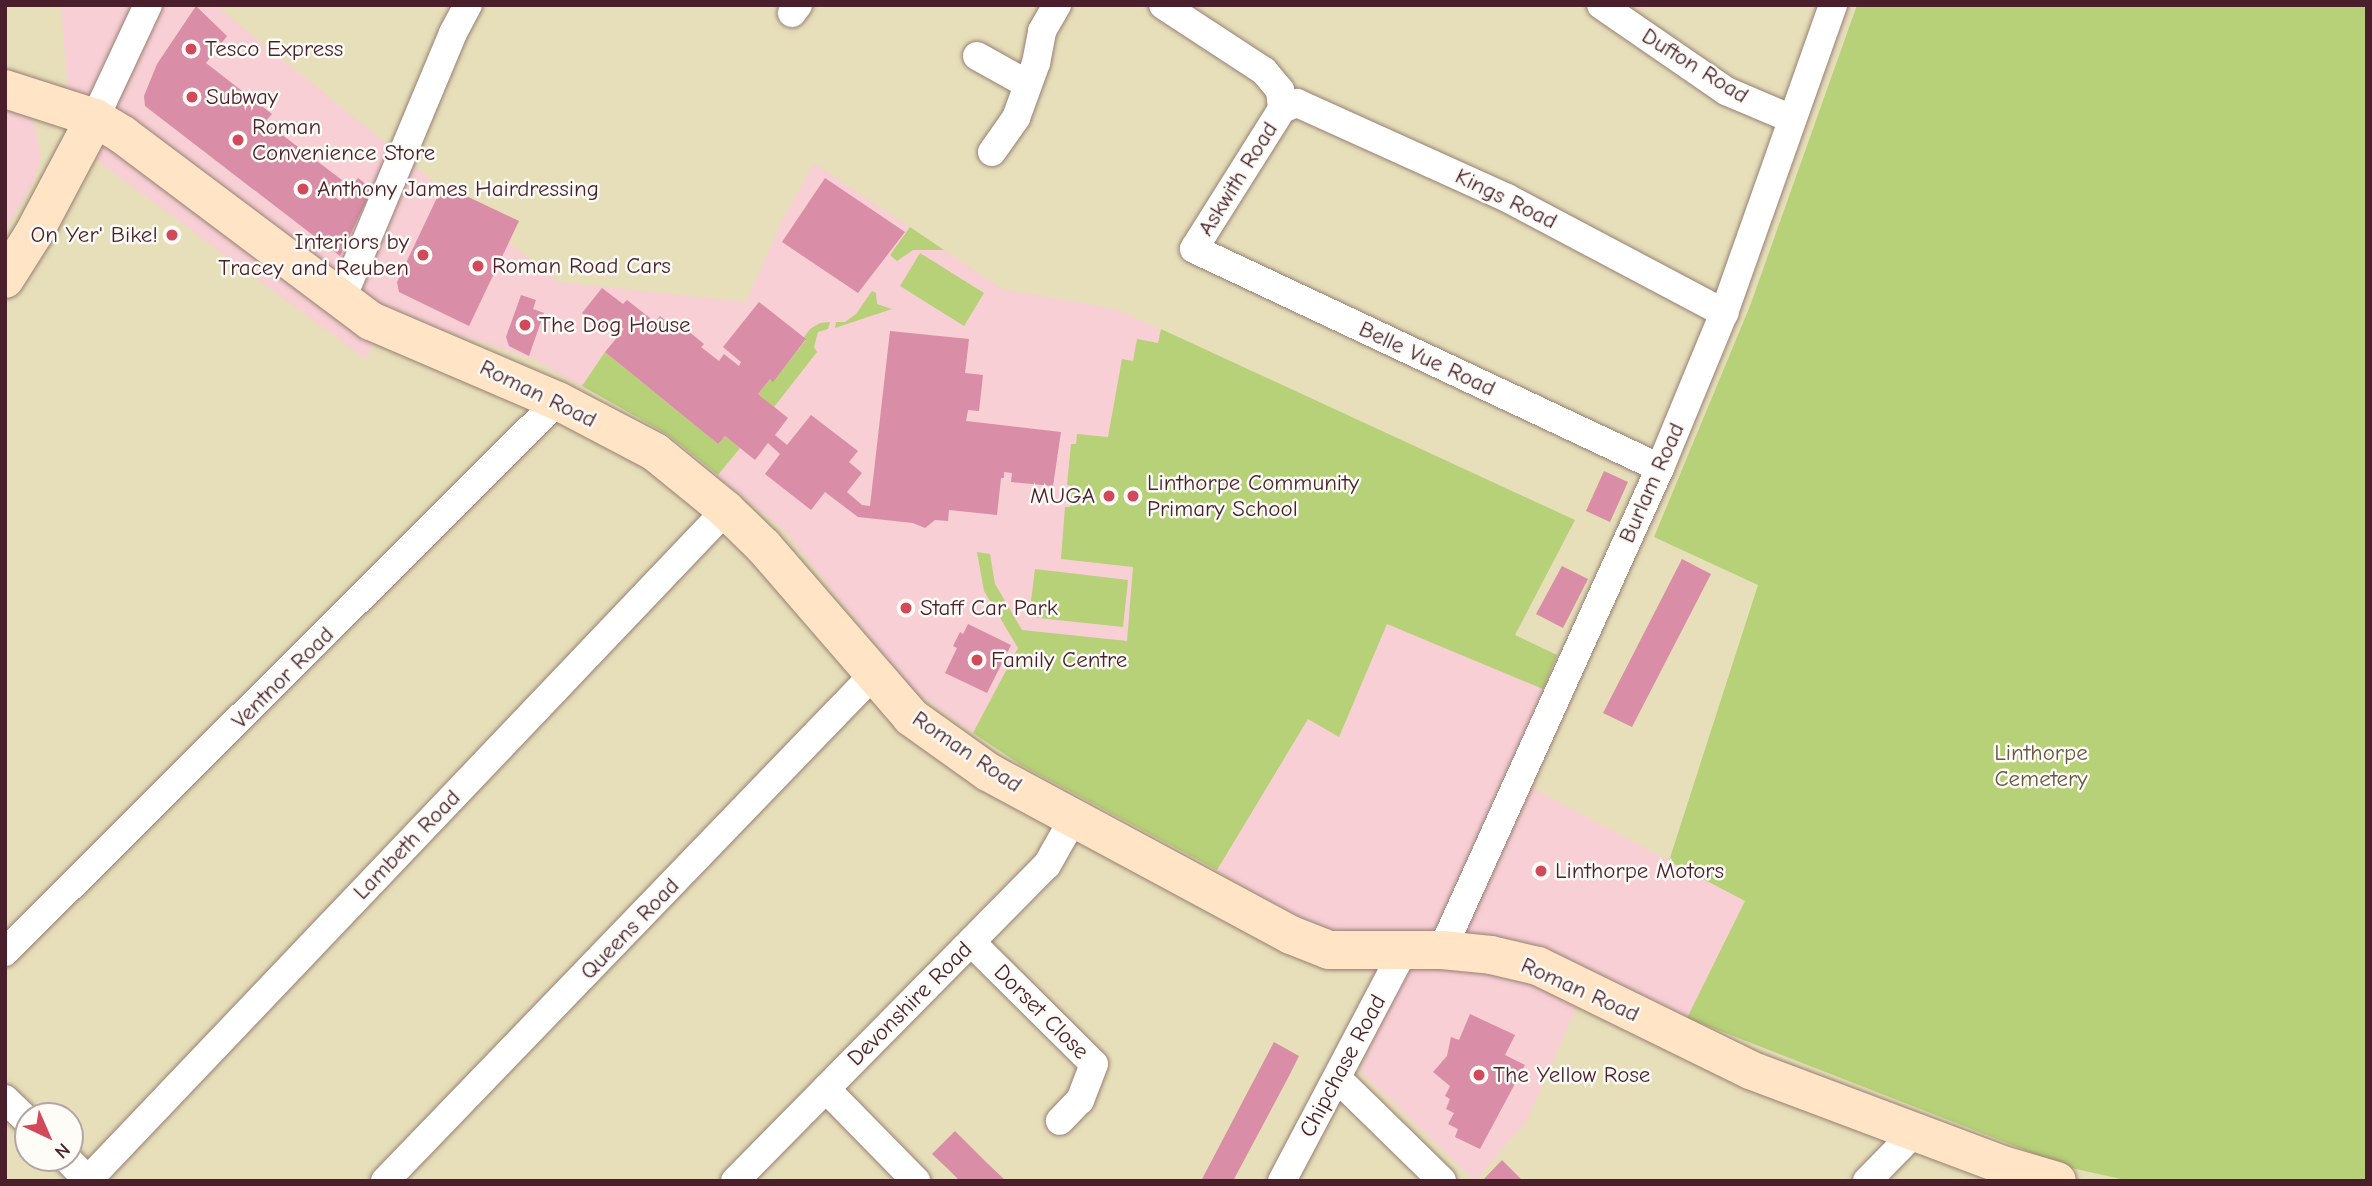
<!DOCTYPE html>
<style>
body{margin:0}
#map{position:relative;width:2372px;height:1186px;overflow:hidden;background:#e6dfba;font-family:"Comic Neue",sans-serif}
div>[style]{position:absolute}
.built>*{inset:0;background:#f7cfd5}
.green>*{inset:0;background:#b6d177}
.building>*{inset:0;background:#d98da6}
.roads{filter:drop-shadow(0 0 2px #987f72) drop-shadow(0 0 2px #987f72)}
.street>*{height:28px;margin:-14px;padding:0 14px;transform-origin:14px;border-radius:14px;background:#fff}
.secondary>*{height:38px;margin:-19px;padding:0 19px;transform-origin:19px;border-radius:19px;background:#ffe4c6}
.dots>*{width:19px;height:19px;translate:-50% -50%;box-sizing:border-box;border:4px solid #fdfcf7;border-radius:50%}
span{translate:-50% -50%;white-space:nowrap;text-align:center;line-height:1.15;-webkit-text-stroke:5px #fdfcf7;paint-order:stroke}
.poi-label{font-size:23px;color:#4a1f2b}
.left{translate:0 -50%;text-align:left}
.right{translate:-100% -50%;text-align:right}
.street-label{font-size:23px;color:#4a1f2b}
.park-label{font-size:23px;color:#6a5442}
.frame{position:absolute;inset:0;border:7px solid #4a1f2b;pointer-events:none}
.north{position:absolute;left:14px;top:1102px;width:70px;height:70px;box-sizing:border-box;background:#fdfcf7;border:2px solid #b5a4a5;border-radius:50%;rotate:136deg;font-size:19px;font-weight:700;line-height:28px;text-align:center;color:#4a1f2b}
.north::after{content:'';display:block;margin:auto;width:24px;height:32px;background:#d1495b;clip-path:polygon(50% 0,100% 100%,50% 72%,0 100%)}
</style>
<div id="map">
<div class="built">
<i style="clip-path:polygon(61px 5px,215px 5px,558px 282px,746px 302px,781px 223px,814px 163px,1002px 289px,1116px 309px,1575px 520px,1515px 635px,1557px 655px,1543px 689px,1534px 789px,1745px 901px,1687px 1018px,1579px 1001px,1527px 1120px,1475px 1181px,1360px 1071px,1396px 990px,1217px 870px,1021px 765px,937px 708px,908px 685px,786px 532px,667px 434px,533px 359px,392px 313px,365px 359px,72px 142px)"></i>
<i style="clip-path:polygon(5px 96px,25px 111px,32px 120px,37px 132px,41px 158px,33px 183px,5px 230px)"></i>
</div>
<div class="green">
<i style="clip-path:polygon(1857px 5px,2367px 5px,2367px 1181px,2130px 1181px,2071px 1168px,1687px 1018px,1745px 901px,1669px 861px,1758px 585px,1654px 537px,1750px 306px)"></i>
<i style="clip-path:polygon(910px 227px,944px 250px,913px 250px,897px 261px,890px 255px)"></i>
<i style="clip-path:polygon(920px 253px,984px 293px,964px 326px,900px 286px)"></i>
<i style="clip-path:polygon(872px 291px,876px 293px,877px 304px,892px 309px,835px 328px,836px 322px,845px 322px,856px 314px)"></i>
<i style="clip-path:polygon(830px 322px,828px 329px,818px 332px,814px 347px,817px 352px,774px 407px,758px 394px,770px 379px,773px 381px,806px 340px,804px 337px,810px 329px,820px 323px)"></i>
<i style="clip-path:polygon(1161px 329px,1575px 520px,1515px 635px,1557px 655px,1543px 689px,1387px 624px,1339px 737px,1308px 719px,1217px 870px,1021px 765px,973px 733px,1018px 648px,984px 591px,977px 552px,990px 554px,995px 584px,1022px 630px,1127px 641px,1133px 567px,1061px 559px,1065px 507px,1070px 507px,1072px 486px,1067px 485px,1071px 444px,1076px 444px,1077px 434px,1108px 437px,1122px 359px,1133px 361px,1137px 339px,1158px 343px)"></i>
<i style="clip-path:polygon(605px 352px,718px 444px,725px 436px,740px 448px,718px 475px,667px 434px,582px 386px)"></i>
<i style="clip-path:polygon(1035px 569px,1128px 580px,1123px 627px,1029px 617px)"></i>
</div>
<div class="building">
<i style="clip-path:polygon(196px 6px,227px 36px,206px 63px,272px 114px,265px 122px,342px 180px,331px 194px,340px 201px,358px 178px,372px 189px,340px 256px,145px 106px,144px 96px,157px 64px)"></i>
<i style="clip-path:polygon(825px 178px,905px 232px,858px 293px,782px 242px)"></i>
<i style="clip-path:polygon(443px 185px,519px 221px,469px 326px,399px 292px,397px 282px)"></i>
<i style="clip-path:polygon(602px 288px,623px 304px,627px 300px,655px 322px,660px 316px,678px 331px,682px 326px,704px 344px,701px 347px,719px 361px,724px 354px,739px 366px,741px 362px,723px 347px,759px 302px,806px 339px,773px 382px,770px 379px,758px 394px,788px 418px,775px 435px,787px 445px,811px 415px,858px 451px,849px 462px,862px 473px,847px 492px,862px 505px,870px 506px,890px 331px,969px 339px,965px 373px,983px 375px,979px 411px,968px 410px,966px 421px,1061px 432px,1053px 486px,1011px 482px,1012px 473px,1004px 472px,1004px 478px,1001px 478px,997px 515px,949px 510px,948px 521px,935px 520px,925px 528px,913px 523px,858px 517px,825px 492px,811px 510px,765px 474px,780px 454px,768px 443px,755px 460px,725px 436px,718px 444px,605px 352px,624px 329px,615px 322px,606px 332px,582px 313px)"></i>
<i style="clip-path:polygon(521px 295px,536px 300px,533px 309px,544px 313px,529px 356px,509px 346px,506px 337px)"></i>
<i style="clip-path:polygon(1604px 471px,1628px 482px,1610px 522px,1586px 511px)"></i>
<i style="clip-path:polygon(1682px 559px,1711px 574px,1632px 727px,1603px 713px)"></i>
<i style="clip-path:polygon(1562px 566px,1588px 579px,1563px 628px,1536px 614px)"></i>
<i style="clip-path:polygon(968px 624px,1011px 645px,987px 693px,945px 673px,957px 648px,953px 646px,960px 632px,963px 634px)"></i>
<i style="clip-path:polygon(1470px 1014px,1515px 1035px,1505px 1055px,1525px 1065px,1480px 1149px,1455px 1137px,1458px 1129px,1448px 1124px,1454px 1113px,1446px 1109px,1450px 1099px,1445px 1096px,1450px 1086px,1433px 1072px,1447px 1056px,1451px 1037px,1459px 1040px)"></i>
<i style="clip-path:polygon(1274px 1042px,1299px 1056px,1289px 1076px,1233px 1181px,1201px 1181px)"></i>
<i style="clip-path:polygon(955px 1131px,987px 1163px,1006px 1181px,960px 1181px,949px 1170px,932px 1154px)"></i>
<i style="clip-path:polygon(1502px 1160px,1523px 1181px,1482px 1181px)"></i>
</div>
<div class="roads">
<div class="street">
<i style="left:1163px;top:5px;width:121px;rotate:33.2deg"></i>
<i style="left:1264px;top:71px;width:25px;rotate:50deg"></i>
<i style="left:1280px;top:90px;width:19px;rotate:84deg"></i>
<i style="left:1601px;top:5px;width:152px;rotate:34.5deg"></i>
<i style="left:1726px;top:91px;width:72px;rotate:23deg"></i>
<i style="left:792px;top:13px;width:10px;rotate:-53deg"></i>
<i style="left:977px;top:56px;width:57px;rotate:29.2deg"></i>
<i style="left:1282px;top:109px;width:165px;rotate:122.2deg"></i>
<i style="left:1194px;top:249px;width:515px;rotate:25.17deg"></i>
<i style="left:1282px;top:109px;width:16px;rotate:-22deg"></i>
<i style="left:1297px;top:103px;width:230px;rotate:24.3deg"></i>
<i style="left:1507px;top:198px;width:246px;rotate:27.9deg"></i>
<i style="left:95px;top:118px;width:125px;rotate:-64.9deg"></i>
<i style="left:992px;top:152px;width:42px;rotate:-54.8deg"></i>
<i style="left:1016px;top:118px;width:59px;rotate:-70deg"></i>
<i style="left:1036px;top:63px;width:33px;rotate:-79deg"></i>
<i style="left:1042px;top:31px;width:30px;rotate:-60deg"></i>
<i style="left:341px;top:301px;width:290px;rotate:-67.3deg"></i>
<i style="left:453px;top:33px;width:32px;rotate:-62deg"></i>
<i style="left:971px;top:942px;width:173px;rotate:44.8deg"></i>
<i style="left:1094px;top:1064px;width:39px;rotate:111deg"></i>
<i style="left:1080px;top:1100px;width:29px;rotate:134deg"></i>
<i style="left:1442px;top:950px;width:529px;rotate:-65.66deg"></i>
<i style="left:1660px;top:468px;width:168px;rotate:-67.6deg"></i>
<i style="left:1724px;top:313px;width:327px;rotate:-70.5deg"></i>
<i style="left:5px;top:952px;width:781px;rotate:-44.9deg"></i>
<i style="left:1337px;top:1078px;width:147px;rotate:44.4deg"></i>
<i style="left:826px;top:1089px;width:129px;rotate:45.6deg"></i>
<i style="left:5px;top:1099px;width:32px;rotate:44deg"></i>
<i style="left:66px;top:1158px;width:33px;rotate:45deg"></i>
<i style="left:88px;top:1180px;width:925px;rotate:-46.4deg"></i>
<i style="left:385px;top:1181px;width:703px;rotate:-46.04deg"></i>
<i style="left:735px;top:1181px;width:444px;rotate:-45.4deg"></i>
<i style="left:1047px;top:865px;width:53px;rotate:-60.5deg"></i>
<i style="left:1282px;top:1181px;width:261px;rotate:-62.2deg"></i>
<i style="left:1867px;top:1181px;width:70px;rotate:-45.6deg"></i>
</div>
<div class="secondary">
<i style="left:5px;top:89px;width:95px;rotate:17.9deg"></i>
<i style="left:95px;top:118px;width:33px;rotate:31deg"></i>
<i style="left:123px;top:135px;width:310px;rotate:36.9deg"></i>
<i style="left:371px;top:321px;width:203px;rotate:23.2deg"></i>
<i style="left:558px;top:401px;width:110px;rotate:27.7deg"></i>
<i style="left:655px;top:452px;width:92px;rotate:39.2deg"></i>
<i style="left:726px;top:510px;width:53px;rotate:44.2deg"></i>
<i style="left:764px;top:547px;width:225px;rotate:49.1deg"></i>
<i style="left:911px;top:717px;width:95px;rotate:35.5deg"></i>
<i style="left:988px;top:772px;width:344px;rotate:28.3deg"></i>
<i style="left:1291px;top:935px;width:41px;rotate:21.5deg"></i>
<i style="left:1329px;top:950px;width:113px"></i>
<i style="left:1442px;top:950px;width:49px;rotate:5.8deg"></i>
<i style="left:1491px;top:955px;width:48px;rotate:13.2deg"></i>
<i style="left:1538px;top:966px;width:236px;rotate:26.1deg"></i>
<i style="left:1750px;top:1070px;width:273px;rotate:20.6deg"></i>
<i style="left:2006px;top:1166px;width:53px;rotate:16.4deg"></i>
<i style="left:5px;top:279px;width:54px;rotate:-57.8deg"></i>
<i style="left:34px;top:233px;width:130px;rotate:-62.1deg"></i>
</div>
</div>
<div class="dots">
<i style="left:191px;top:49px;background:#d1495b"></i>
<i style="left:192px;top:97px;background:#d1495b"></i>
<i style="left:238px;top:140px;background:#d1495b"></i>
<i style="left:303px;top:189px;background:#d1495b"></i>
<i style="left:172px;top:235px;background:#d1495b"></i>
<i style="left:423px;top:255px;background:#d1495b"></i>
<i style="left:478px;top:266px;background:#d1495b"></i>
<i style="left:525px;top:325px;background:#d1495b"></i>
<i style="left:1109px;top:496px;background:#d1495b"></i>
<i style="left:1133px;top:496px;background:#d1495b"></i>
<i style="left:906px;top:608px;background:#d1495b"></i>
<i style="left:977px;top:660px;background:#d1495b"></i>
<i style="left:1541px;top:871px;background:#d1495b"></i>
<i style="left:1479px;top:1075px;background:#d1495b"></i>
</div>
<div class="poi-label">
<span class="left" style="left:205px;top:49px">Tesco Express</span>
<span class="left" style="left:206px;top:97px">Subway</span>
<span class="left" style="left:252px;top:140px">Roman<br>Convenience Store</span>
<span class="left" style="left:317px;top:189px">Anthony James Hairdressing</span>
<span class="right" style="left:158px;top:235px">On Yer' Bike!</span>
<span class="right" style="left:409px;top:255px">Interiors by<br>Tracey and Reuben</span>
<span class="left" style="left:492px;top:266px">Roman Road Cars</span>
<span class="left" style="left:539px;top:325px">The Dog House</span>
<span class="left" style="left:1147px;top:496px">Linthorpe Community<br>Primary School</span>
<span class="right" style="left:1095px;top:496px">MUGA</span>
<span class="left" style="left:920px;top:608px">Staff Car Park</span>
<span class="left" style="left:991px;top:660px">Family Centre</span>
<span class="left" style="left:1555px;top:871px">Linthorpe Motors</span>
<span class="left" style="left:1493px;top:1075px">The Yellow Rose</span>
</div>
<div class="street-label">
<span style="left:1695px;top:66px;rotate:32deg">Dufton Road</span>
<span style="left:1238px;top:179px;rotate:-58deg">Askwith Road</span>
<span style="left:1506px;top:199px;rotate:26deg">Kings Road</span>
<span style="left:1427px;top:359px;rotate:25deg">Belle Vue Road</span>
<span style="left:538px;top:394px;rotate:26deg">Roman Road</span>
<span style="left:1652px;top:483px;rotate:-66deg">Burlam Road</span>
<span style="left:283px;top:678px;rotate:-45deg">Ventnor Road</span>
<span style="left:967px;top:752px;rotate:34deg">Roman Road</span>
<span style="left:407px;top:845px;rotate:-46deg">Lambeth Road</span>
<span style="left:630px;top:929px;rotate:-46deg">Queens Road</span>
<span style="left:1580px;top:990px;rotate:24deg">Roman Road</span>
<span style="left:910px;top:1004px;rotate:-45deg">Devonshire Road</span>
<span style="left:1041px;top:1012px;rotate:45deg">Dorset Close</span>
<span style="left:1343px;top:1066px;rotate:-62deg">Chipchase Road</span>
</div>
<div class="park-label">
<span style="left:2041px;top:766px">Linthorpe<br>Cemetery</span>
</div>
<div class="frame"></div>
<div class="north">N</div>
</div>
